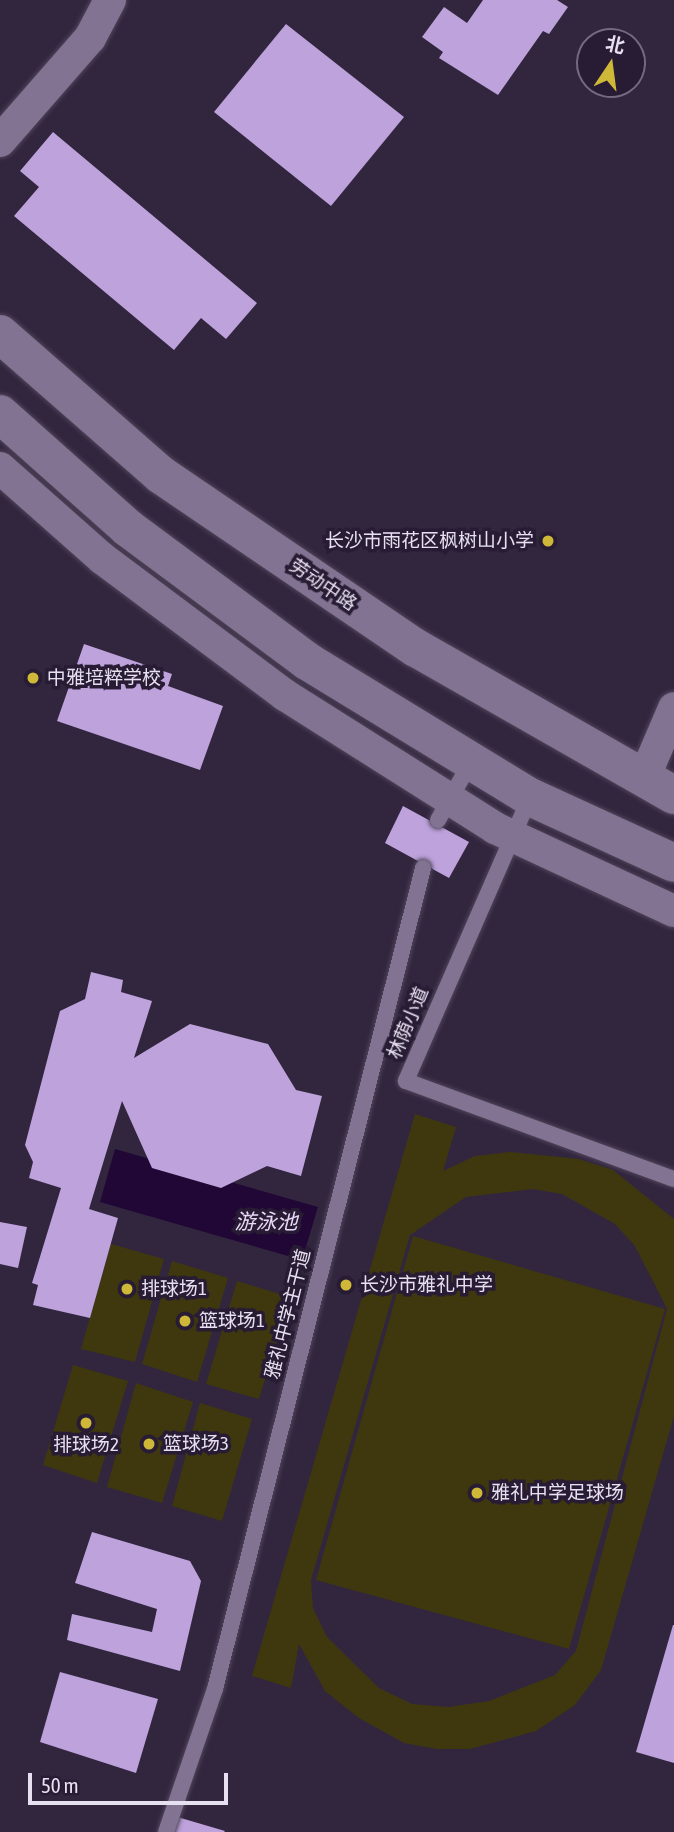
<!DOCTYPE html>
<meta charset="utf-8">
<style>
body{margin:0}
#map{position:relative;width:674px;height:1832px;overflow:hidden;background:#32263f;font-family:"Asap Condensed","Noto Sans SC",sans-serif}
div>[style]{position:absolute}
.green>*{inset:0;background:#3f380e}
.water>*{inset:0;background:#210735}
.building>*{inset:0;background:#bda2db}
.roads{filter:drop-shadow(0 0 2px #4f455a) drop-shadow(0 0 2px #4f455a)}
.lane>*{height:16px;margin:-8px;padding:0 8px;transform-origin:8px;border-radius:8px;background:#817391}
.street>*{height:32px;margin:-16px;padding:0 16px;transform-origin:16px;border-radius:16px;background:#817391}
.secondary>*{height:38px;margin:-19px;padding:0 19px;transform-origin:19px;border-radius:19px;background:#817391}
.dots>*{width:19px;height:19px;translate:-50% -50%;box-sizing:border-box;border:4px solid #281c35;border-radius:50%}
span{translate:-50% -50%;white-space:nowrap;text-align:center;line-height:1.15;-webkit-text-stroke:7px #281c35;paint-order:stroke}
.poi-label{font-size:19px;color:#e7e0f0}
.right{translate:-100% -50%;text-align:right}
.left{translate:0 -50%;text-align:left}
.street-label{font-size:19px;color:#e7e0f0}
.water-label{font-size:21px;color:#e8d9f9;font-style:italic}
.north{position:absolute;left:576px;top:28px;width:70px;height:70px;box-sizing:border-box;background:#281c35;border:2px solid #746a80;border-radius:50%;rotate:13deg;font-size:19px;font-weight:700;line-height:28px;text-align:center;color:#e7e0f0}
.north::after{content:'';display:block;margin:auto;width:24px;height:32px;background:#cfb837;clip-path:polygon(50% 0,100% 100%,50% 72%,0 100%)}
.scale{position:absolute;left:28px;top:1773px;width:200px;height:32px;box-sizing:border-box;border:4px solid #e7e0f0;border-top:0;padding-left:9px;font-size:21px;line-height:24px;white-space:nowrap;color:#e7e0f0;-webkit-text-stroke:5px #281c35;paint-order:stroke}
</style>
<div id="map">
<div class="green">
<i style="clip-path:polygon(evenodd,415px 1114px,456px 1127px,443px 1171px,475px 1156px,511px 1152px,579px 1159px,613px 1170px,674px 1219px,674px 1416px,601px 1670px,575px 1705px,536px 1731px,470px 1749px,437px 1749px,404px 1743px,359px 1718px,325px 1691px,299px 1644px,291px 1688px,252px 1676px,415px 1114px,533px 1189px,562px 1194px,615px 1224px,635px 1246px,667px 1309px,576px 1651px,555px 1675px,489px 1701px,448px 1707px,412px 1704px,379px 1688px,327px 1637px,313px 1608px,311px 1580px,410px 1235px,466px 1197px,533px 1189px)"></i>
<i style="clip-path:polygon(413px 1236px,665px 1309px,569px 1649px,316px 1580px)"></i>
<i style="clip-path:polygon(111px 1244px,164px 1259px,135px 1362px,81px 1349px)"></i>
<i style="clip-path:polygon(172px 1261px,228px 1278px,197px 1382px,142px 1364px)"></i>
<i style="clip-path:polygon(237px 1281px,290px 1297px,259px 1399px,206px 1384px)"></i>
<i style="clip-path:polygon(73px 1365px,128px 1381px,97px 1483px,43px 1465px)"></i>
<i style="clip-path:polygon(136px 1383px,193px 1402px,162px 1503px,107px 1487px)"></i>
<i style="clip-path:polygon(200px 1403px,252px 1419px,222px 1521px,172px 1506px)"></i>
</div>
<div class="water">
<i style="clip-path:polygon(115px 1149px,318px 1207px,302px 1260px,100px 1202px)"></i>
</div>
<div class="building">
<i style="clip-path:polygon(483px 0,557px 0,568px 7px,549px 34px,543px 31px,498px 95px,439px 58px,443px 52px,422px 37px,444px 7px,467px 23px)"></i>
<i style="clip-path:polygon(286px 24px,404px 117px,331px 206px,214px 112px)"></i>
<i style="clip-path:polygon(53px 132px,257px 303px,226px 339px,201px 318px,174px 350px,14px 216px,39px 187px,20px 171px)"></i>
<i style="clip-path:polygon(84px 644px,172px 674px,168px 686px,223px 706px,200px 770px,57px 721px)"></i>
<i style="clip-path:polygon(403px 806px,469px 842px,449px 878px,385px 843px)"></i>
<i style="clip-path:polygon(91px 972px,123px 980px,121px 992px,152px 1001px,134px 1058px,190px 1024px,268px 1044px,296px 1090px,322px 1096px,301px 1176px,267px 1166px,221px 1188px,152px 1168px,122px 1101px,89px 1209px,118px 1218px,90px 1318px,33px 1305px,38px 1285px,32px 1283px,61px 1188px,29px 1178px,33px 1162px,25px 1145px,60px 1011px,85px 999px)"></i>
<i style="clip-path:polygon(0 1222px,27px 1227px,18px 1268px,0 1264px)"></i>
<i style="clip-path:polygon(92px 1532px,190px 1561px,201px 1581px,180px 1671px,67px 1640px,72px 1614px,152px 1632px,157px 1609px,75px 1583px)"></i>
<i style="clip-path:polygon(673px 1625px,674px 1625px,674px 1763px,636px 1752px)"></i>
<i style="clip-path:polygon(60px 1672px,158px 1699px,136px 1773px,40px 1742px)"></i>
<i style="clip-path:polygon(174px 1816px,225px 1831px,224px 1832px,170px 1832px)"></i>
</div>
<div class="roads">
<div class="lane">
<i style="left:530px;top:797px;width:310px;rotate:113.6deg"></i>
<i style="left:406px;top:1081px;width:285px;rotate:20.1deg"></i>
<i style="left:438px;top:820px;width:67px;rotate:-60.4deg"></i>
<i style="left:166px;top:1832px;width:151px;rotate:-71.1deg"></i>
<i style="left:215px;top:1689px;width:847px;rotate:-75.78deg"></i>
</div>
<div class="street">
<i style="left:0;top:141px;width:137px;rotate:-48.9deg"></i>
<i style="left:90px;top:38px;width:43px;rotate:-62.2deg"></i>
<i style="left:0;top:468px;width:137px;rotate:41.5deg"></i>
<i style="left:103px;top:559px;width:227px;rotate:36.8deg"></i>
<i style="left:285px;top:695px;width:249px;rotate:32.3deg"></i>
<i style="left:495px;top:828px;width:197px;rotate:24.9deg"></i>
<i style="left:644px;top:778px;width:76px;rotate:-66.8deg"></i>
</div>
<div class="secondary">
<i style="left:0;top:334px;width:214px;rotate:41.2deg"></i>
<i style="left:161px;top:475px;width:308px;rotate:34.2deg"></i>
<i style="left:416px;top:648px;width:297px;rotate:29.7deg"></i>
<i style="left:0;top:414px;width:171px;rotate:41.7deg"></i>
<i style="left:128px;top:528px;width:223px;rotate:36.6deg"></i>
<i style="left:307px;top:661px;width:261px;rotate:31.4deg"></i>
<i style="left:530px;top:797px;width:158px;rotate:24.6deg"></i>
</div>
</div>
<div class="dots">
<i style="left:548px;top:541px;background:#cfb837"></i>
<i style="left:33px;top:678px;background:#cfb837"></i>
<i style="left:346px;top:1285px;background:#cfb837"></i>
<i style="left:127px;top:1289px;background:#cfb837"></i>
<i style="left:185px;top:1321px;background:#cfb837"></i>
<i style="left:86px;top:1423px;background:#cfb837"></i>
<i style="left:149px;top:1444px;background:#cfb837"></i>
<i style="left:477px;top:1493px;background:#cfb837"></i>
</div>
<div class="poi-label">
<span class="right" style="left:534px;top:541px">长沙市雨花区枫树山小学</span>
<span class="left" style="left:47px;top:678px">中雅培粹学校</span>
<span class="left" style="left:360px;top:1285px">长沙市雅礼中学</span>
<span class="left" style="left:141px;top:1289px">排球场1</span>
<span class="left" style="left:199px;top:1321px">篮球场1</span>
<span class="left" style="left:163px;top:1444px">篮球场3</span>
<span style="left:86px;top:1445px">排球场2</span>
<span class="left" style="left:491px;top:1493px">雅礼中学足球场</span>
</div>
<div class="street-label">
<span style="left:323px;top:585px;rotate:34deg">劳动中路</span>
<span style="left:408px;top:1023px;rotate:-67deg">林荫小道</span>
<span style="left:288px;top:1314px;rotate:-76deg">雅礼中学主干道</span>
</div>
<div class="water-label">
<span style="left:266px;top:1221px">游泳池</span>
</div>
<div class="north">北</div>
<div class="scale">50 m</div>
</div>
